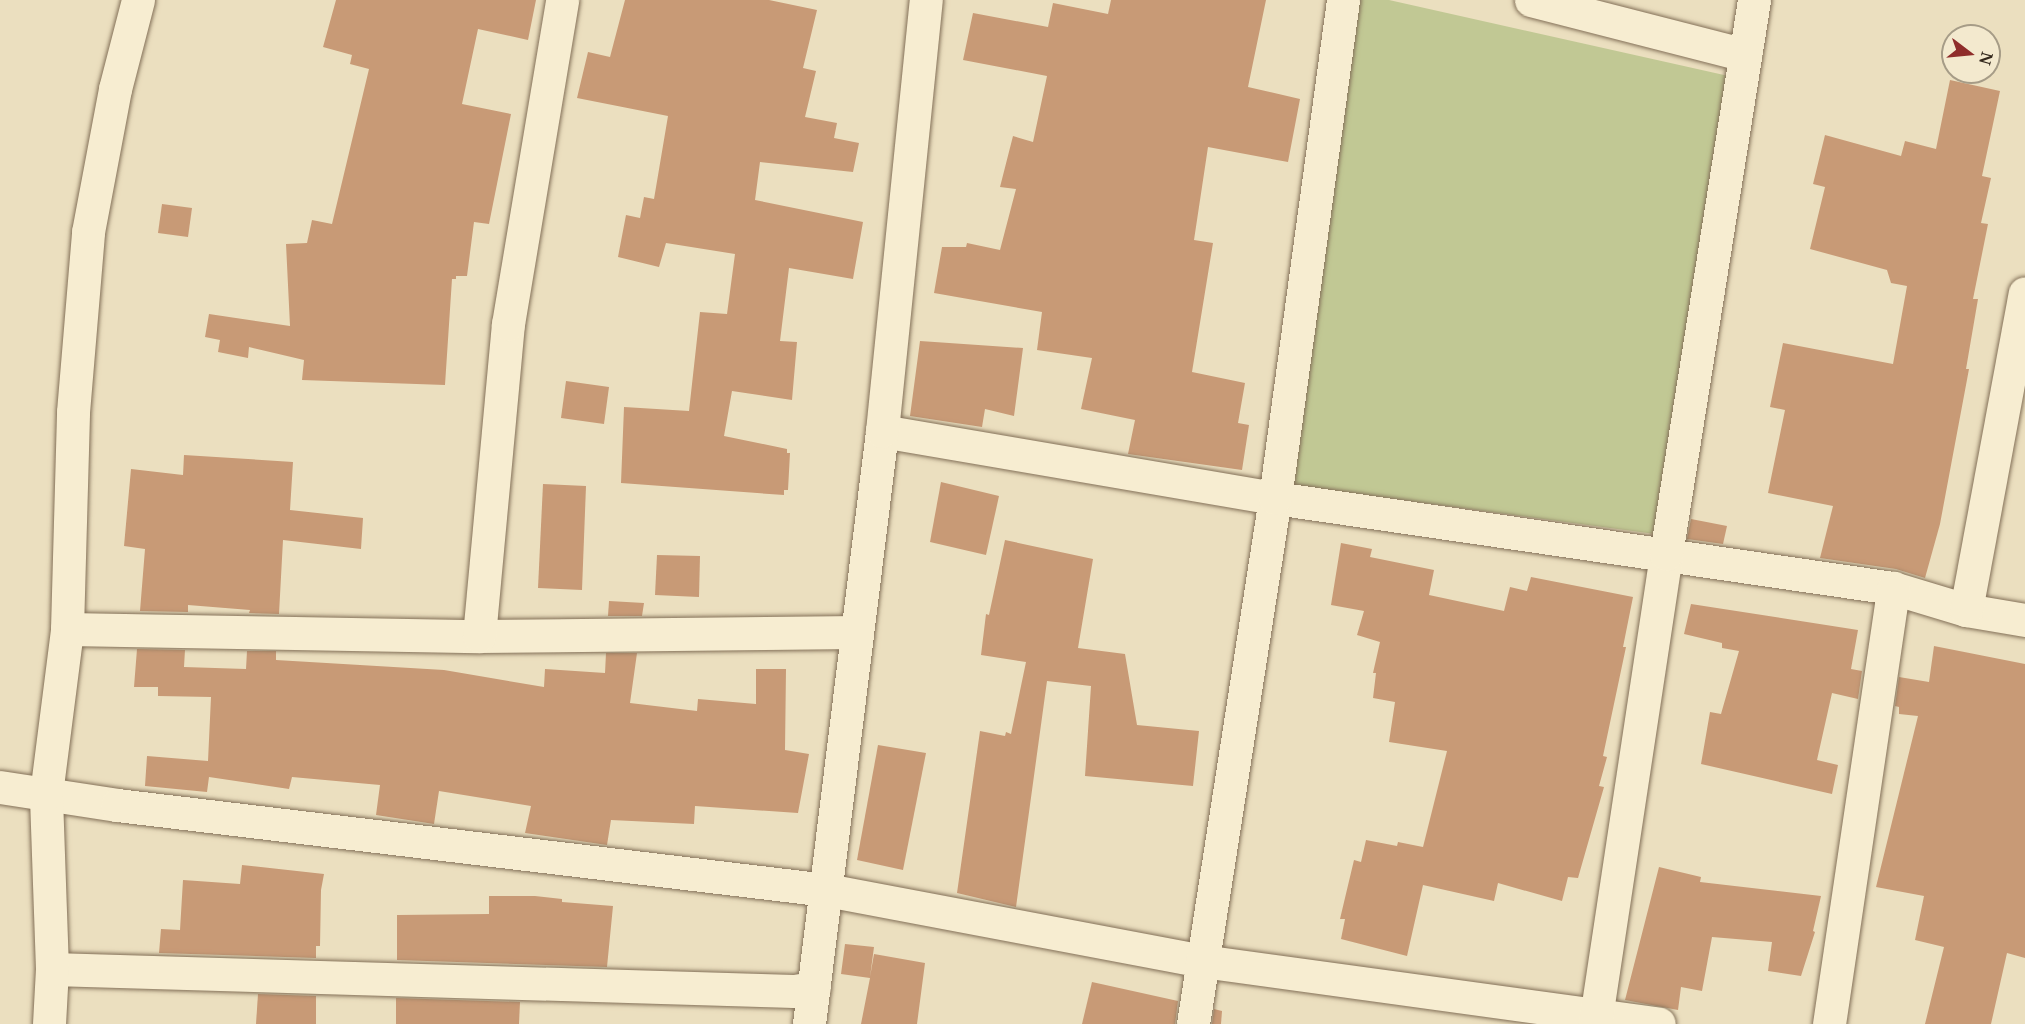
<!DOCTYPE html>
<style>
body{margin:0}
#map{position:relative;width:2025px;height:1024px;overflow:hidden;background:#ebdfbf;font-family:"Noto Serif",serif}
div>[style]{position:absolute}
.green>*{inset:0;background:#c1c894}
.building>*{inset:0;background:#c89a76}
.roads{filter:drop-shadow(0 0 2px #837058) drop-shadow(0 0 2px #837058)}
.minor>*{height:33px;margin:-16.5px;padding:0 16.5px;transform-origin:16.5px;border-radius:16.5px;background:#f7edd1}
span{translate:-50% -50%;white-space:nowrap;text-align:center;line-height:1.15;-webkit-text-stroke:6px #f3e9ce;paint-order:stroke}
.north{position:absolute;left:1941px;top:24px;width:60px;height:60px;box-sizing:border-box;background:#f3e9ce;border:2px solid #a69c87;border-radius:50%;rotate:106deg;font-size:16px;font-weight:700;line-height:24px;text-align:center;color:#33281c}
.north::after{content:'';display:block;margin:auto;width:21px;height:27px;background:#8f2d2b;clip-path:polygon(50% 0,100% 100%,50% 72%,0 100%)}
</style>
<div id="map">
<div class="green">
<i style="clip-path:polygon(1357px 0,1389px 0,1733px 77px,1655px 534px,1290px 485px)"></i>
</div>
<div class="building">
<i style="clip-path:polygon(336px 0,536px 0,528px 40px,478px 29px,462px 104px,511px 114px,489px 224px,474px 222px,467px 276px,456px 276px,456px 279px,452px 279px,445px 385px,302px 380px,304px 360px,249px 347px,248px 358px,218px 352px,220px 340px,205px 337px,209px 314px,290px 326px,286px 244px,307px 243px,312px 220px,332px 224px,369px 69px,350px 64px,352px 55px,323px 47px)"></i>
<i style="clip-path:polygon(625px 0,769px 0,817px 10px,803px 68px,816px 71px,805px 117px,837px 123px,834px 138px,859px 143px,853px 172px,760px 162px,755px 200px,863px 222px,853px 279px,789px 268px,780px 341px,797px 342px,792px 400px,732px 391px,724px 436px,787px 449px,787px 453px,790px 453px,788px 490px,784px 490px,784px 495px,621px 483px,624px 407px,689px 411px,700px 312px,727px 314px,735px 254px,666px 243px,659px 267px,618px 257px,626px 215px,640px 218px,644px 197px,654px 199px,668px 116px,577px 98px,588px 52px,610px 57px)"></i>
<i style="clip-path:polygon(1111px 0,1266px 0,1248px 87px,1300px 99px,1288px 162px,1208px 147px,1194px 240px,1213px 243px,1192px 372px,1245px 383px,1238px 423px,1249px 425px,1242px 470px,1128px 454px,1135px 420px,1081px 409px,1092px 358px,1037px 350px,1042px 312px,934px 293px,942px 247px,966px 247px,967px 243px,1000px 250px,1016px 189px,1000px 187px,1013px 136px,1033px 142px,1047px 76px,963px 60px,973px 13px,1048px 27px,1053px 3px,1108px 14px)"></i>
<i style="clip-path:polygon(1950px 80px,2000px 91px,1982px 176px,1991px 178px,1981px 223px,1988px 224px,1973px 299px,1978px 299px,1966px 369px,1969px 369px,1940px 524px,1925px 578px,1896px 569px,1820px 558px,1833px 506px,1768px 493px,1785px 410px,1770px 407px,1783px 343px,1893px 364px,1907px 286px,1891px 283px,1887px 270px,1810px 249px,1825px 187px,1813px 184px,1825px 135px,1901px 156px,1905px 141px,1936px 149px)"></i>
<i style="clip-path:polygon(162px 204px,192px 208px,188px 237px,158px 233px)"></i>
<i style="clip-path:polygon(920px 341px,1023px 348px,1014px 416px,985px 409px,982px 427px,910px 416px)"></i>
<i style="clip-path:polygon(566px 381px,609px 387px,604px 424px,561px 418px)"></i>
<i style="clip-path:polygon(184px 455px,293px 462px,290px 510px,363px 518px,361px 549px,283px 540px,279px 614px,249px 613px,250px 610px,188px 605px,188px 612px,140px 611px,145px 549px,124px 546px,131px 469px,183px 475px)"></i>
<i style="clip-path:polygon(941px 482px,999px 496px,986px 555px,930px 542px)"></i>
<i style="clip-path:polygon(543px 484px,586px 486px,582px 590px,538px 588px)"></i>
<i style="clip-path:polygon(1691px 519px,1727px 526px,1723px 544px,1687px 539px)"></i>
<i style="clip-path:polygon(1005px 540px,1093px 559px,1078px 648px,1125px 654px,1137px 725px,1199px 731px,1193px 786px,1085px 776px,1091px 686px,1047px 681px,1016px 907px,957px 893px,980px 731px,1005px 736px,1006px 732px,1011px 734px,1026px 662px,981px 655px,986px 614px,989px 615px)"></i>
<i style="clip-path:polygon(1341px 543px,1372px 549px,1370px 557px,1434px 570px,1429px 595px,1504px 611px,1510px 587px,1527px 591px,1531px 577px,1633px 597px,1623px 647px,1626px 647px,1603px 756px,1607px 757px,1599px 786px,1604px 787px,1578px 878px,1568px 877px,1562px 901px,1498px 883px,1494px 901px,1423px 885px,1407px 956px,1341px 939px,1345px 919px,1340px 919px,1354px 860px,1361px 862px,1366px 840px,1397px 846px,1398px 842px,1423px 847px,1447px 751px,1389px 742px,1395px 702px,1373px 698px,1376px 673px,1373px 673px,1380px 642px,1357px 635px,1364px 611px,1331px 605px)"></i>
<i style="clip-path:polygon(657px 555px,700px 556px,699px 597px,655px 595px)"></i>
<i style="clip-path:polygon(609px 601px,644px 603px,642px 616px,608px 616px)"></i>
<i style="clip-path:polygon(1691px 604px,1858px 630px,1851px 669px,1862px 671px,1858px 699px,1832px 693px,1817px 760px,1838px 765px,1832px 794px,1701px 764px,1710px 712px,1721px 714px,1739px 651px,1722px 648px,1722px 643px,1684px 634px)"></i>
<i style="clip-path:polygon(1934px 646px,2025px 664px,2025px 958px,2007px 953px,1991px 1024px,1925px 1024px,1944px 947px,1915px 940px,1924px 896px,1876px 887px,1918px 716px,1899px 714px,1899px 707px,1895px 706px,1899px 677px,1929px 682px)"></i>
<i style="clip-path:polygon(137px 649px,185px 650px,184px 667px,246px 669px,247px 651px,276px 651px,276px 660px,444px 670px,544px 687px,545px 669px,605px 673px,606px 653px,637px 653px,630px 703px,697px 711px,698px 699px,756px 704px,756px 669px,786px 669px,785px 750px,809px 754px,798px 813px,695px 806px,694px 824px,611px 820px,607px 845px,525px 833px,531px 806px,439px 791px,434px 824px,376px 815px,380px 785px,292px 777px,289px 789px,209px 777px,207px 792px,145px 786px,147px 756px,208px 761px,211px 697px,158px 696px,158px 687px,134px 687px)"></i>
<i style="clip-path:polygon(878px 745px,926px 753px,903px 870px,857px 860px)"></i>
<i style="clip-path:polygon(242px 865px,324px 874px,321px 890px,320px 946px,316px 946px,316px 958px,159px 953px,161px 929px,180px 930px,183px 880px,240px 884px)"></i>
<i style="clip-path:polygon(1659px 867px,1701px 877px,1700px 882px,1821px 896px,1813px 931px,1815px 932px,1801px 976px,1768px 971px,1772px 942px,1712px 937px,1702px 991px,1681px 987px,1678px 1010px,1625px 1000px)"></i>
<i style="clip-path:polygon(489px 896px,535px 896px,562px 899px,562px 902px,613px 906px,607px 967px,397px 960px,397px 915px,489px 914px)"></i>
<i style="clip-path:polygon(845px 944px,874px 947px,870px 977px,874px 954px,925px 963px,917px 1024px,861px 1024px,870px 978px,841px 974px)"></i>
<i style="clip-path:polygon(1092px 982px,1178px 1001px,1175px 1024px,1082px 1024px)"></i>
<i style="clip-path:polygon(258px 994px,316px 996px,316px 1024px,256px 1024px)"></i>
<i style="clip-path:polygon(396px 998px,520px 1002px,519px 1024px,396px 1024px)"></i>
<i style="clip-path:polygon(1214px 1009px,1222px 1011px,1221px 1024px,1212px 1024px)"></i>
</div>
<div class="roads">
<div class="minor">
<i style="left:1531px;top:0;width:221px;rotate:14.4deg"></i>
<i style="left:882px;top:431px;width:399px;rotate:9.7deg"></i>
<i style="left:1275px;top:498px;width:625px;rotate:8.29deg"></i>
<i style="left:1893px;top:588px;width:76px;rotate:16.8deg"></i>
<i style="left:1966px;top:610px;width:60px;rotate:9.6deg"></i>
<i style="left:1966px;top:610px;width:322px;rotate:-79.5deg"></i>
<i style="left:67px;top:629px;width:412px;rotate:1deg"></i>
<i style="left:479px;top:636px;width:378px;rotate:-0.6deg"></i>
<i style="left:479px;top:636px;width:313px;rotate:-84.7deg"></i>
<i style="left:508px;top:324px;width:328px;rotate:-80.5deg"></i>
<i style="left:0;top:787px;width:118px;rotate:8.7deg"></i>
<i style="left:117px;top:805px;width:715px;rotate:6.83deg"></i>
<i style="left:827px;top:890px;width:382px;rotate:10.7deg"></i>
<i style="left:1202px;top:961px;width:461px;rotate:7.8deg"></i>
<i style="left:52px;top:969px;width:742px;rotate:1.7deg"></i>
<i style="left:794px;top:991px;width:20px;rotate:-9deg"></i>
<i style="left:49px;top:1024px;width:55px;rotate:-86.9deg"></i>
<i style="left:52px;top:969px;width:175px;rotate:-92deg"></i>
<i style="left:46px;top:794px;width:166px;rotate:-82.7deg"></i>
<i style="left:67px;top:629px;width:217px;rotate:-88.4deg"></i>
<i style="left:73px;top:412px;width:181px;rotate:-85.2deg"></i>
<i style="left:88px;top:232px;width:146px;rotate:-79.3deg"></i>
<i style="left:115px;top:89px;width:92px;rotate:-75.5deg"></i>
<i style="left:809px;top:1024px;width:597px;rotate:-82.98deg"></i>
<i style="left:882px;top:431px;width:433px;rotate:-84.2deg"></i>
<i style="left:1193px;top:1024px;width:532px;rotate:-81.14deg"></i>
<i style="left:1275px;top:498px;width:503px;rotate:-82.22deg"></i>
<i style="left:1595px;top:1024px;width:475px;rotate:-81.4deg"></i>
<i style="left:1666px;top:554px;width:561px;rotate:-80.97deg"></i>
<i style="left:1829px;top:1024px;width:441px;rotate:-81.6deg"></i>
</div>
</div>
<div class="north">N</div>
</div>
